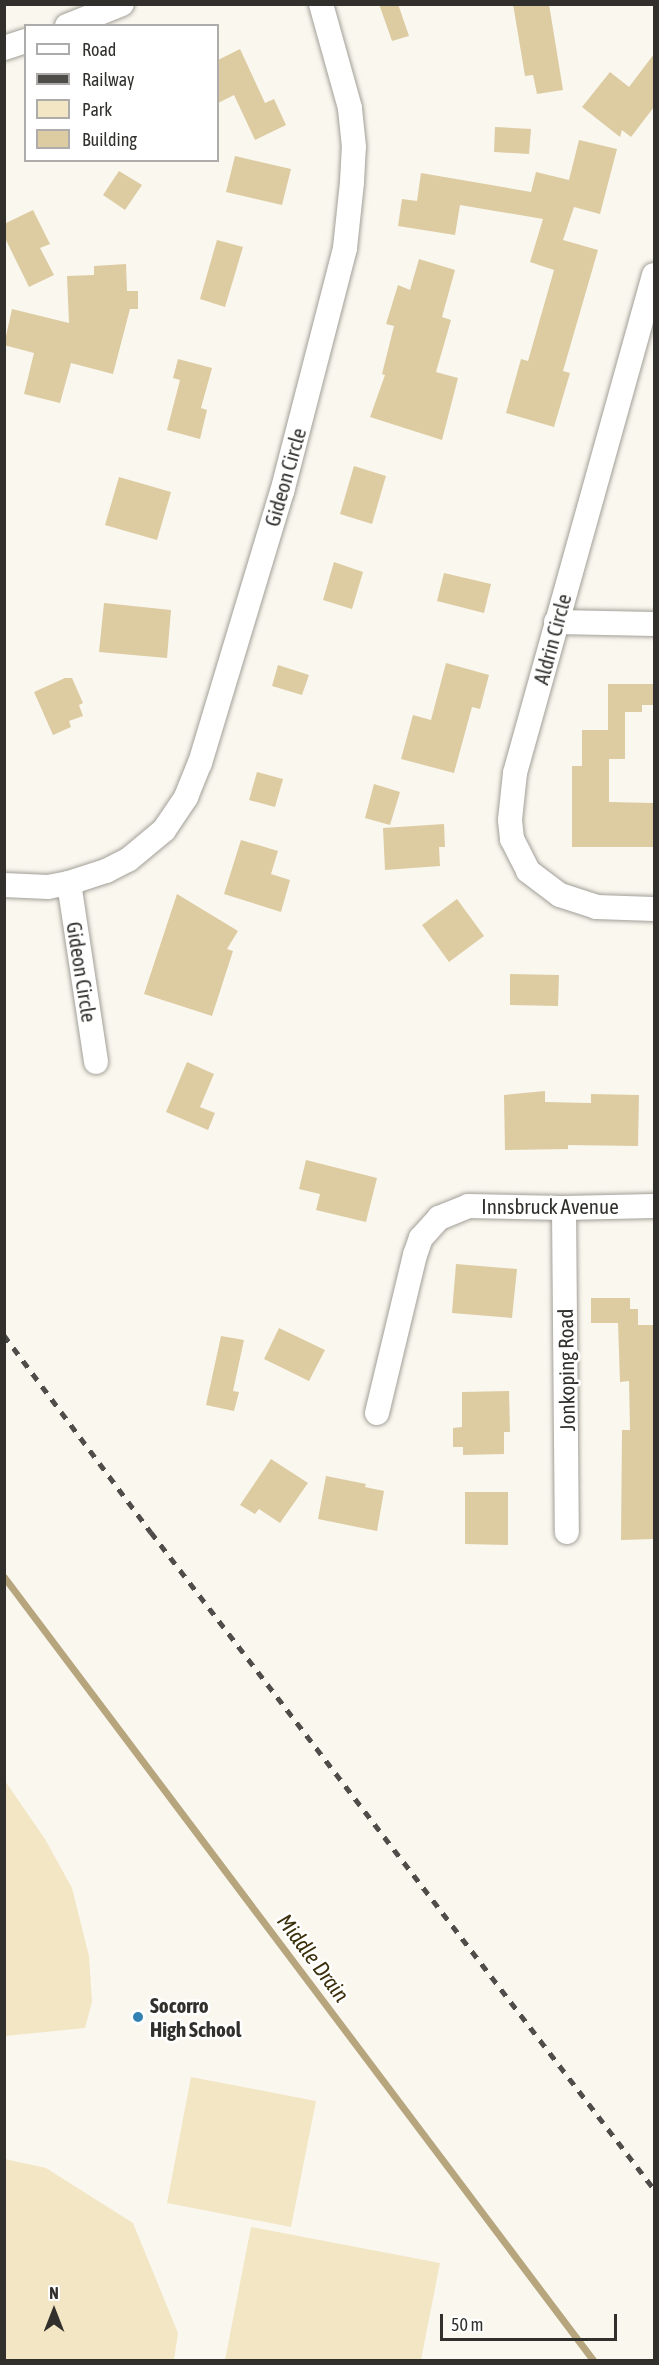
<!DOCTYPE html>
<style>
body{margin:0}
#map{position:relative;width:659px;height:2365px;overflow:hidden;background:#faf7ef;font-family:"Asap Condensed",sans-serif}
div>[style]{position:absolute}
.green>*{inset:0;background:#f2e6c5}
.stream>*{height:7px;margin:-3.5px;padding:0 3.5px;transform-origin:3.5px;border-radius:3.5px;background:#b7a67d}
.building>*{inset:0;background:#ddcca2}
.roads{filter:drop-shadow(0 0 2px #a29f97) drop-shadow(0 0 2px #a29f97)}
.minor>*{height:24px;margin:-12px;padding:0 12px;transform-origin:12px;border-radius:12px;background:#fff}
.rail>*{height:4.5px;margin-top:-2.25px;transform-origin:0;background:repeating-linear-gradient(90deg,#4f4d4a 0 8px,transparent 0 16px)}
.dots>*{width:16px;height:16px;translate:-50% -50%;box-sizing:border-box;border:3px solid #fff;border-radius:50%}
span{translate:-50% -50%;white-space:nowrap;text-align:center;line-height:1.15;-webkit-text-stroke:5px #fff;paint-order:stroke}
.street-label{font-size:21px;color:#31302d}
.poi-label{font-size:21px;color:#31302d;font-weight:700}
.left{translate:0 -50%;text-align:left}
.water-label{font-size:22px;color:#3c300c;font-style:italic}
.frame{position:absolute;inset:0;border:6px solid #31302d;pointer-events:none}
.legend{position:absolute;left:24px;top:24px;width:195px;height:138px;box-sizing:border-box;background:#fff;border:2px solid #adacab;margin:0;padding:8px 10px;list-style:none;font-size:18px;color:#31302d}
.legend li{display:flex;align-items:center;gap:12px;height:30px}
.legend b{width:30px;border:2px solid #adacab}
.north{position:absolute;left:24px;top:2281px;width:60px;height:60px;-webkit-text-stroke:4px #fff;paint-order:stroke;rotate:0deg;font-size:16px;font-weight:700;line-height:24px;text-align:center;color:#31302d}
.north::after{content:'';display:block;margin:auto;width:21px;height:27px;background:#31302d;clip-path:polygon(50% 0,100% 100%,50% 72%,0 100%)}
.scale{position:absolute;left:440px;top:2314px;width:177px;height:27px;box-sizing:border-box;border:3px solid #31302d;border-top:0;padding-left:8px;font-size:18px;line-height:21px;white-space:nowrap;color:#31302d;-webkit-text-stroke:4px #fff;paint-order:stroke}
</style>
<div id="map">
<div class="green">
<i style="clip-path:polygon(5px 1781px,45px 1839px,72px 1888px,89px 1956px,92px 2002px,85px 2028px,5px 2036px)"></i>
<i style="clip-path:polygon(191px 2077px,316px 2101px,291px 2227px,167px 2203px)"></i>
<i style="clip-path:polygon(5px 2159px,46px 2168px,133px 2223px,178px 2333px,174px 2360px,5px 2360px)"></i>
<i style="clip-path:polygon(251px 2227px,440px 2263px,421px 2360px,225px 2360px)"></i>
</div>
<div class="stream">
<i style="left:4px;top:1577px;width:980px;rotate:53.05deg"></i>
</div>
<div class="building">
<i style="clip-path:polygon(379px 4px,398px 4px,409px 36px,392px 41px)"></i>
<i style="clip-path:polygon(513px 4px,549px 4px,563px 90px,537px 94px,533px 75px,525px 76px)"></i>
<i style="clip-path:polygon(240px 49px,265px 103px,274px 99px,286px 125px,255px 140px,234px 95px,218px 103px,218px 60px)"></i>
<i style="clip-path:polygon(654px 54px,654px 107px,631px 137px,622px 130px,620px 137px,582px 107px,610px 72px,629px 87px)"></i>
<i style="clip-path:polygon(495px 127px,531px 129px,529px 154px,494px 152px)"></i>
<i style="clip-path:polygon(579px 140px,617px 149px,600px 214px,574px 207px,563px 240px,598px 250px,563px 371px,570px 373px,554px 427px,506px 413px,521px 359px,528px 361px,554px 270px,530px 262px,543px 219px,460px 205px,455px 235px,398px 226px,402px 199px,417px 201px,421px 173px,531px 192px,536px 172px,569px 180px)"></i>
<i style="clip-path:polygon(235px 156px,291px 169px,282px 205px,226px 192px)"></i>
<i style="clip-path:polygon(119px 171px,142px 185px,125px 210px,103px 195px)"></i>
<i style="clip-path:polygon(33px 210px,50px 244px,40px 248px,54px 275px,29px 287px,4px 236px,4px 224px)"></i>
<i style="clip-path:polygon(217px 240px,243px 247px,225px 307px,200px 299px)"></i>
<i style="clip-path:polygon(419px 259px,455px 270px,442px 317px,451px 320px,436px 372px,458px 378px,442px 440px,370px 417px,385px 375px,382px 374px,394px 326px,386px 324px,398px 285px,410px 290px)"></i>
<i style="clip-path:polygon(126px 264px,127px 291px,138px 291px,138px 309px,130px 309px,113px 374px,71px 363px,60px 403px,24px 394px,34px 353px,4px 345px,12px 309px,69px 323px,67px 276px,94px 275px,94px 266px)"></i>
<i style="clip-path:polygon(178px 359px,212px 368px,201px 408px,207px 410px,200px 439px,167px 430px,180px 380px,173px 378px)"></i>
<i style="clip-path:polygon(354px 466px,386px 476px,372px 524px,340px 514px)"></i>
<i style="clip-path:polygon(119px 477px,171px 492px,157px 540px,105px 525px)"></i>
<i style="clip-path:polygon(334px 562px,363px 572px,352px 609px,323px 600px)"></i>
<i style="clip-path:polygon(444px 573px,491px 584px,484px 613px,437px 601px)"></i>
<i style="clip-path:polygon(104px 603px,171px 610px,167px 658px,99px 652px)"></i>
<i style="clip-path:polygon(446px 663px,489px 675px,480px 709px,472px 707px,454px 773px,401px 759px,413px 715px,431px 720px)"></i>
<i style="clip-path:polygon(278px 665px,309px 675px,302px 695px,272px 686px)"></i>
<i style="clip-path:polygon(65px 678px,72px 678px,83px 703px,79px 705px,83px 716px,69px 721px,71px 727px,53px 735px,34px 692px)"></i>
<i style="clip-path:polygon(608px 684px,654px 684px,654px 705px,642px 705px,642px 712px,625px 712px,625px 759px,609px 759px,609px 802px,654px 803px,654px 847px,572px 847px,572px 766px,582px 766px,582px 730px,608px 730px)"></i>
<i style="clip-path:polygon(257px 772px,283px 779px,275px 807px,249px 800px)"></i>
<i style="clip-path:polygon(374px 784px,400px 792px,390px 825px,365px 818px)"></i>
<i style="clip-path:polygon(444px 824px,445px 847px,439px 847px,440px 866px,385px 870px,383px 828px)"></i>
<i style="clip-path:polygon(241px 840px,278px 851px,271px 874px,290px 880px,281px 912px,224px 894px)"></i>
<i style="clip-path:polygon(177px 894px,238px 931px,227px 949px,233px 951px,212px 1016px,144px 994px)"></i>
<i style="clip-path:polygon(457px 899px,484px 936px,449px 962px,422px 925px)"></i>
<i style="clip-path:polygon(510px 974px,559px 975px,558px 1006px,510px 1005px)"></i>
<i style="clip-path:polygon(187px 1062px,214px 1074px,200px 1107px,215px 1113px,208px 1130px,166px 1112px)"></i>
<i style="clip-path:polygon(545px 1091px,545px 1102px,591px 1103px,591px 1094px,639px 1095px,638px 1146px,568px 1145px,568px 1149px,505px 1150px,504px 1095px)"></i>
<i style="clip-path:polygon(306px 1160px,377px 1178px,366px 1222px,316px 1210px,320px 1194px,299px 1189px)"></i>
<i style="clip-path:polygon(456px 1264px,517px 1269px,512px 1318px,452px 1313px)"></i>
<i style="clip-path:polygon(591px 1298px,630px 1298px,630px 1309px,638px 1309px,638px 1325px,654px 1325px,654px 1539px,621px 1540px,622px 1430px,630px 1430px,629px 1381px,620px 1382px,618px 1323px,591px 1323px)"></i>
<i style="clip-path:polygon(279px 1328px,325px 1350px,309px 1381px,264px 1359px)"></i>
<i style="clip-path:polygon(221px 1336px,244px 1340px,233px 1391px,239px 1392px,234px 1411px,206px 1405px)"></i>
<i style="clip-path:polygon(509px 1391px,510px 1432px,504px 1432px,504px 1454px,463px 1455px,463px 1447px,453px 1447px,453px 1428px,462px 1427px,462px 1392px)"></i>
<i style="clip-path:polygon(271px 1459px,308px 1483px,280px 1523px,259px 1509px,255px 1514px,240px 1505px)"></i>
<i style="clip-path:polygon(326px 1476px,366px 1484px,365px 1487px,384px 1491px,377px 1531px,318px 1519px)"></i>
<i style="clip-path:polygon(465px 1492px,508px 1492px,508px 1545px,465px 1544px)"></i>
</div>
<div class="roads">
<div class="minor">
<i style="left:67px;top:26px;width:59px;rotate:-21.8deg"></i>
<i style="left:4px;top:48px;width:23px;rotate:-18deg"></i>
<i style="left:654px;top:275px;width:517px;rotate:105.6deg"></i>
<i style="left:515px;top:773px;width:47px;rotate:96.1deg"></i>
<i style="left:510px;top:820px;width:19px;rotate:84deg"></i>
<i style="left:512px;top:839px;width:36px;rotate:63deg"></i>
<i style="left:528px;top:871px;width:40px;rotate:37deg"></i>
<i style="left:560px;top:895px;width:38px;rotate:18deg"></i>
<i style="left:596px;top:907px;width:58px;rotate:2deg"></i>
<i style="left:556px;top:622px;width:98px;rotate:1.2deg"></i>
<i style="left:69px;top:883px;width:181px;rotate:81.4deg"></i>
<i style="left:4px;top:885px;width:44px;rotate:2.6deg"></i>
<i style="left:48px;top:887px;width:21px;rotate:-11deg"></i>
<i style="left:69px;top:883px;width:39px;rotate:-18deg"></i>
<i style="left:106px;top:871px;width:25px;rotate:-27deg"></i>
<i style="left:128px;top:860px;width:47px;rotate:-39.8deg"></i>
<i style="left:164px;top:830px;width:40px;rotate:-56deg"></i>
<i style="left:186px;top:797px;width:37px;rotate:-68deg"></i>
<i style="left:200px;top:763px;width:283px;rotate:-73.2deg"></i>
<i style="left:282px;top:492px;width:252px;rotate:-75.5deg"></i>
<i style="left:345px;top:248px;width:66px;rotate:-83.9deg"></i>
<i style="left:352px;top:182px;width:35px;rotate:-87deg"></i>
<i style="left:354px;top:147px;width:39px;rotate:-96deg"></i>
<i style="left:350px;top:108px;width:108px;rotate:-105.6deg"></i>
<i style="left:564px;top:1208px;width:324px;rotate:89.5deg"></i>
<i style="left:377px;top:1413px;width:163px;rotate:-76.5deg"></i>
<i style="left:415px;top:1255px;width:18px;rotate:-71deg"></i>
<i style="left:421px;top:1238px;width:27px;rotate:-48deg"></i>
<i style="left:439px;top:1218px;width:31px;rotate:-22deg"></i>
<i style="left:468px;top:1206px;width:96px;rotate:1.2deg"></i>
<i style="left:564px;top:1208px;width:90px;rotate:-1.3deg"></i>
</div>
</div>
<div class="rail">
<i style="left:4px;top:1335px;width:246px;rotate:53.3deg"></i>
<i style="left:151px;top:1532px;width:827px;rotate:52.56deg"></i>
</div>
<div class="dots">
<i style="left:138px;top:2017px;background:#3283b4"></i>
</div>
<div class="street-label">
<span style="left:285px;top:477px;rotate:-74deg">Gideon Circle</span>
<span style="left:552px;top:639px;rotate:-75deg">Aldrin Circle</span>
<span style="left:82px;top:972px;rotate:81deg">Gideon Circle</span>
<span style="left:550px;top:1206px">Innsbruck Avenue</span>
<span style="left:566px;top:1370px;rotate:-91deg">Jonkoping Road</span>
</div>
<div class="poi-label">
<span class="left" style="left:150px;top:2017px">Socorro<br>High School</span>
</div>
<div class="water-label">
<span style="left:313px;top:1958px;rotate:53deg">Middle Drain</span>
</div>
<div class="frame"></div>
<ul class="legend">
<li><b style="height:8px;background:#fff"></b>Road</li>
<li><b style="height:8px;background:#4f4d4a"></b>Railway</li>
<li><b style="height:16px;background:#f2e6c5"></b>Park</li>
<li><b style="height:16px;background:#ddcca2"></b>Building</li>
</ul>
<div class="north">N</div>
<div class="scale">50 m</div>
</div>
